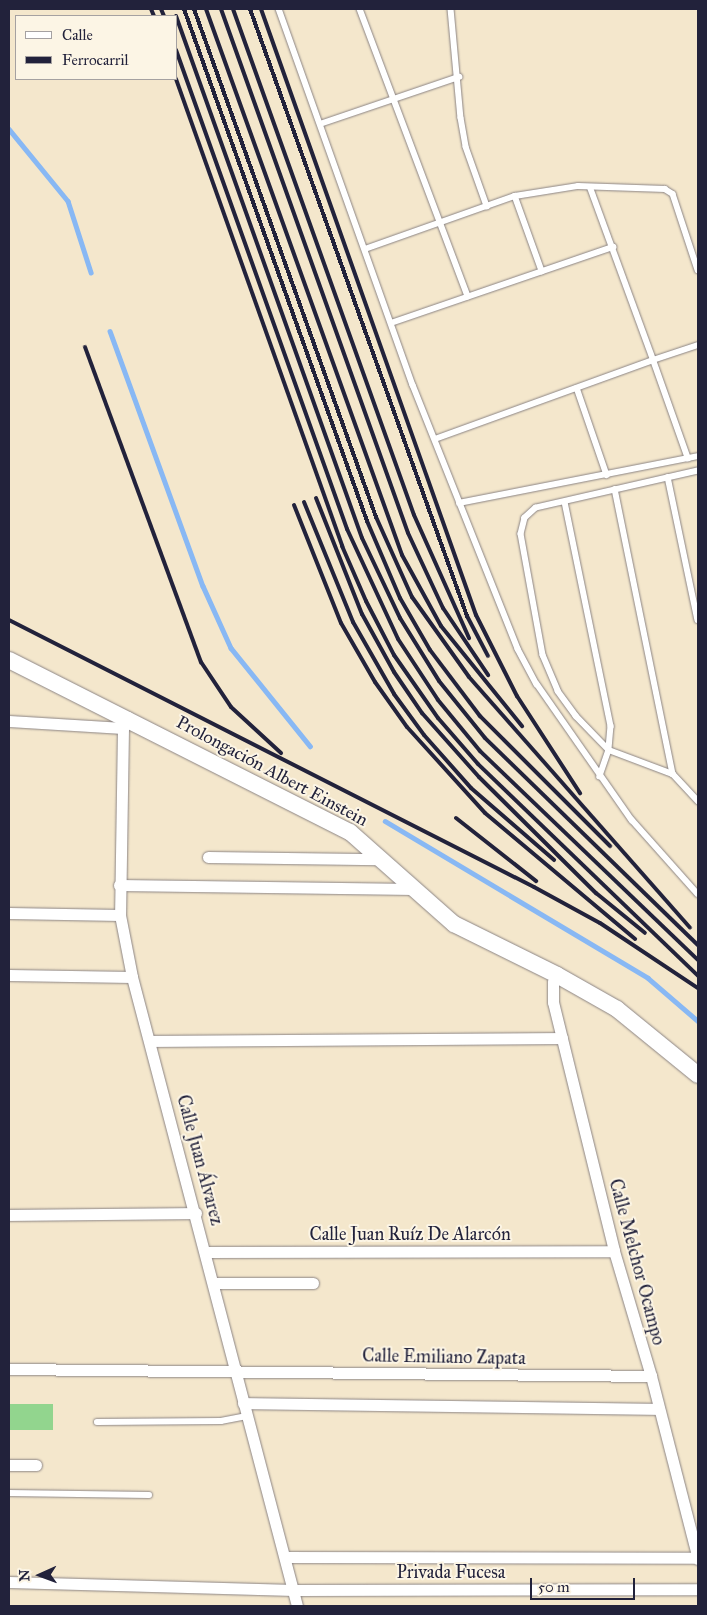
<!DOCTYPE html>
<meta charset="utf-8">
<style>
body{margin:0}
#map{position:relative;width:707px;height:1615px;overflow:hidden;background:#f4e7cc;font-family:"IM FELL Great Primer",serif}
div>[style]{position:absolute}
.green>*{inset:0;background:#92d58e}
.stream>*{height:4.5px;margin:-2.25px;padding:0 2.25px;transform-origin:2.25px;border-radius:2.25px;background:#88b8f4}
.roads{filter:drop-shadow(0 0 1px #8b8484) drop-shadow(0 0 1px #8b8484)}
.service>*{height:5.5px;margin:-2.75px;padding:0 2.75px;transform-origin:2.75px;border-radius:2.75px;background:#fff}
.minor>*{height:11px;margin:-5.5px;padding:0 5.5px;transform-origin:5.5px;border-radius:5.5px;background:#fff}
.secondary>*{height:16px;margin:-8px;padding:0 8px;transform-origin:8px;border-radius:8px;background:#fff}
.rail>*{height:4px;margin:-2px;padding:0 2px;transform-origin:2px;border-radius:2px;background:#22223b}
span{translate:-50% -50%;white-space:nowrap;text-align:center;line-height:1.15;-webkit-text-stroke:4px #fcf5e5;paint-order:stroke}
.street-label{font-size:18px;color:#22223b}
.frame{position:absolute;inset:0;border:10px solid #22223b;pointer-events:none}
.legend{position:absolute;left:15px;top:15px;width:162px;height:65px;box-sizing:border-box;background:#fcf5e5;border:1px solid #a5a1a1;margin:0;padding:6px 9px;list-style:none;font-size:15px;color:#22223b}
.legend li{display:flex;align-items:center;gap:10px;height:25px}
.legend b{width:25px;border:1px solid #a5a1a1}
.north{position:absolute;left:15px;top:1550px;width:50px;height:50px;-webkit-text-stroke:4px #fcf5e5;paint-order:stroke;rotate:268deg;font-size:14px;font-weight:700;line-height:20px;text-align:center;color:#22223b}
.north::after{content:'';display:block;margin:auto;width:18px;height:22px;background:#22223b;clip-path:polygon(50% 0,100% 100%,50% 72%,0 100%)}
.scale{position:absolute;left:530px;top:1578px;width:105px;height:22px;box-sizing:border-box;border:2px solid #22223b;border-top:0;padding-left:6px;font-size:15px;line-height:18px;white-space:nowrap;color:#22223b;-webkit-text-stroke:4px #fcf5e5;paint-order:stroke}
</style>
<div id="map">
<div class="green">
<i style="clip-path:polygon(9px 1404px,53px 1404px,53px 1430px,9px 1430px)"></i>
</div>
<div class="stream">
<i style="left:9px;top:129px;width:93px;rotate:50.7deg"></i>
<i style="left:68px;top:201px;width:75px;rotate:72.1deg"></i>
<i style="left:110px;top:331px;width:271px;rotate:70deg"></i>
<i style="left:203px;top:586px;width:68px;rotate:65.7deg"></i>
<i style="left:231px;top:648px;width:126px;rotate:51.1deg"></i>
<i style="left:385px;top:821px;width:306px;rotate:30.8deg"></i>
<i style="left:648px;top:978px;width:66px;rotate:40.7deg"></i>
</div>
<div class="roads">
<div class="service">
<i style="left:279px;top:9px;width:399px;rotate:70.4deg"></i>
<i style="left:413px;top:385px;width:284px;rotate:68.3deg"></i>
<i style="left:518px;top:649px;width:40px;rotate:62deg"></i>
<i style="left:537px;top:684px;width:166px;rotate:55.1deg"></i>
<i style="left:632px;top:820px;width:99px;rotate:48.3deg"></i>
<i style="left:360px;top:9px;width:307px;rotate:69.4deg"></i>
<i style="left:451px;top:9px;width:109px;rotate:84.8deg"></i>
<i style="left:461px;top:118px;width:29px;rotate:80deg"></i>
<i style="left:466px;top:147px;width:63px;rotate:70.4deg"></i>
<i style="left:320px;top:124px;width:147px;rotate:-18.7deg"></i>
<i style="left:515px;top:196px;width:80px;rotate:70.2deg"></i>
<i style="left:365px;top:249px;width:159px;rotate:-19.5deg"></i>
<i style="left:515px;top:196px;width:64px;rotate:-9deg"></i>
<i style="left:578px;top:186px;width:87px;rotate:2deg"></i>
<i style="left:665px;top:189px;width:9px;rotate:32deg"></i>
<i style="left:673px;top:194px;width:80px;rotate:71.8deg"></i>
<i style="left:391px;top:323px;width:235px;rotate:-18.9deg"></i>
<i style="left:577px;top:388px;width:92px;rotate:71deg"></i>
<i style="left:435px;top:439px;width:232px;rotate:-19.9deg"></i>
<i style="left:653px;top:360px;width:183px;rotate:-110.1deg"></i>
<i style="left:688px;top:459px;width:105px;rotate:-109.5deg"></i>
<i style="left:653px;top:360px;width:47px;rotate:-18.4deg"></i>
<i style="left:698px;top:471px;width:166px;rotate:167.1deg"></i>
<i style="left:536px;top:508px;width:15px;rotate:138deg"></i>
<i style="left:525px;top:518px;width:16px;rotate:104deg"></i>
<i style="left:521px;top:534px;width:123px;rotate:79.7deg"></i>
<i style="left:543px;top:655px;width:39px;rotate:67deg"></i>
<i style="left:558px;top:691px;width:31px;rotate:54deg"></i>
<i style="left:576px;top:716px;width:47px;rotate:45.9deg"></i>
<i style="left:609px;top:750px;width:68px;rotate:20.6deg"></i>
<i style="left:673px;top:774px;width:37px;rotate:47deg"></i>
<i style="left:668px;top:477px;width:146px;rotate:78.2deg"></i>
<i style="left:615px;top:489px;width:291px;rotate:78.5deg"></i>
<i style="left:565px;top:502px;width:229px;rotate:78.4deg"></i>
<i style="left:611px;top:726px;width:24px;rotate:95deg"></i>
<i style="left:609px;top:750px;width:28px;rotate:109deg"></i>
<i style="left:459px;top:503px;width:244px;rotate:-11.1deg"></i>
<i style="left:97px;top:1422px;width:124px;rotate:-0.5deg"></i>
<i style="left:221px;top:1421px;width:26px;rotate:-11deg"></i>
<i style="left:9px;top:1493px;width:140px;rotate:0.8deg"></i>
</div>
<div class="minor">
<i style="left:128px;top:717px;width:12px;rotate:114deg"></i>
<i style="left:123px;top:728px;width:187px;rotate:90.9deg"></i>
<i style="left:120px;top:915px;width:63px;rotate:79deg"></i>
<i style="left:132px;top:977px;width:650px;rotate:75.3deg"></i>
<i style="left:9px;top:721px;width:114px;rotate:3.5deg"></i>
<i style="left:208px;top:857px;width:174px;rotate:0.7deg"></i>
<i style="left:119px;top:885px;width:295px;rotate:0.8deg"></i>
<i style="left:9px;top:913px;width:111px;rotate:1deg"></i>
<i style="left:9px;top:975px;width:123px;rotate:0.9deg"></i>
<i style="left:557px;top:975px;width:8px;rotate:120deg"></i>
<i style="left:553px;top:982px;width:20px;rotate:90deg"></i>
<i style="left:553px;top:1002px;width:256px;rotate:76.2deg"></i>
<i style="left:614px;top:1251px;width:130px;rotate:73.5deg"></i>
<i style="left:651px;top:1376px;width:189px;rotate:75.6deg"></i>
<i style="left:151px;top:1041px;width:411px;rotate:-0.4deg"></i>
<i style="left:9px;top:1215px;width:187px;rotate:-0.6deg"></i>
<i style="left:207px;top:1252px;width:407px;rotate:-0.1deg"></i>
<i style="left:214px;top:1283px;width:99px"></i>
<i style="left:9px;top:1369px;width:642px;rotate:0.62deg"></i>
<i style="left:243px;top:1403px;width:416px;rotate:0.8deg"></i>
<i style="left:9px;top:1465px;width:27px"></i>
<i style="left:286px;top:1557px;width:412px;rotate:0.1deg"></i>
<i style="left:9px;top:1582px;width:285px;rotate:1.6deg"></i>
<i style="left:294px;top:1590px;width:404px;rotate:-0.1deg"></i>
</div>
<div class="secondary">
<i style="left:9px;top:660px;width:382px;rotate:26.8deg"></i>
<i style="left:350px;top:832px;width:139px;rotate:41.5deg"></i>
<i style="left:454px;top:924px;width:115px;rotate:26.3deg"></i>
<i style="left:557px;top:975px;width:69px;rotate:29.5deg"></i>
<i style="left:617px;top:1009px;width:104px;rotate:39.2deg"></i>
</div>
</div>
<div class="rail">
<i style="left:151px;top:9px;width:8px;rotate:67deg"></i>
<i style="left:161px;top:9px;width:8px;rotate:67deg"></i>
<i style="left:184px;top:9px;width:544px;rotate:70.33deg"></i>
<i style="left:367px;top:521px;width:84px;rotate:66.8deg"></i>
<i style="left:400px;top:598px;width:60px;rotate:60deg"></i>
<i style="left:430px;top:650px;width:83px;rotate:52.9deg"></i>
<i style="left:480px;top:716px;width:184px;rotate:45deg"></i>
<i style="left:194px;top:9px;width:540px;rotate:70.29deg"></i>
<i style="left:376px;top:517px;width:88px;rotate:65.8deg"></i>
<i style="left:412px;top:597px;width:98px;rotate:54.5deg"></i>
<i style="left:469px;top:677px;width:334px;rotate:48.6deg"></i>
<i style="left:206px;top:9px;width:580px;rotate:70.25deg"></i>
<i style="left:402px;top:555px;width:81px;rotate:61.2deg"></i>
<i style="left:441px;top:626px;width:129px;rotate:51deg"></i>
<i style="left:221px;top:9px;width:556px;rotate:70.36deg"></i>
<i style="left:408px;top:533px;width:83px;rotate:65deg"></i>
<i style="left:443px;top:608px;width:81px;rotate:56.1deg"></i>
<i style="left:233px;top:9px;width:537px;rotate:70.32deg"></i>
<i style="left:414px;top:515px;width:135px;rotate:65.9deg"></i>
<i style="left:250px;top:9px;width:645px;rotate:70.33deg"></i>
<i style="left:467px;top:616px;width:45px;rotate:62.3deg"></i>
<i style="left:261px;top:9px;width:643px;rotate:70.47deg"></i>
<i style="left:476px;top:615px;width:91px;rotate:63.2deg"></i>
<i style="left:517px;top:696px;width:116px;rotate:57deg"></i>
<i style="left:176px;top:16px;width:554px;rotate:70.39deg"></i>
<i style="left:362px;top:538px;width:89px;rotate:64.6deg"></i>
<i style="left:400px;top:618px;width:74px;rotate:58.2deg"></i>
<i style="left:439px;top:681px;width:73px;rotate:51.1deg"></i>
<i style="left:485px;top:738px;width:297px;rotate:44.2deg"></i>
<i style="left:176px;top:50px;width:509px;rotate:70.35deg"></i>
<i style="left:347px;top:529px;width:121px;rotate:65.1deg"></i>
<i style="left:398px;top:639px;width:73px;rotate:56.7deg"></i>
<i style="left:438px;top:700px;width:66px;rotate:50.5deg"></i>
<i style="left:480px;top:751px;width:302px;rotate:43.8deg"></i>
<i style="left:176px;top:79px;width:496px;rotate:70.4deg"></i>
<i style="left:342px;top:546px;width:60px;rotate:66.4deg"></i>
<i style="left:366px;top:601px;width:61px;rotate:62.6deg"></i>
<i style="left:394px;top:655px;width:77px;rotate:55.1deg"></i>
<i style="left:438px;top:718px;width:61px;rotate:49deg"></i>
<i style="left:478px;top:764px;width:306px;rotate:43.9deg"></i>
<i style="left:85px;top:347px;width:336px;rotate:69.8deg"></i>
<i style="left:201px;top:662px;width:54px;rotate:56.3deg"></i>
<i style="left:231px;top:707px;width:68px;rotate:42.6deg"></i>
<i style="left:316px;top:498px;width:125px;rotate:68.4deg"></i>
<i style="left:362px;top:614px;width:66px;rotate:61.1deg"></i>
<i style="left:394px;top:672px;width:50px;rotate:55.7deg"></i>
<i style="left:422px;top:713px;width:86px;rotate:48.3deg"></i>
<i style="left:479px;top:777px;width:165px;rotate:44.8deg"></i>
<i style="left:596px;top:893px;width:63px;rotate:39.2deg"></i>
<i style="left:304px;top:502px;width:130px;rotate:67.8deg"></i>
<i style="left:353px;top:622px;width:83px;rotate:60.3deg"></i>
<i style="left:394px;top:694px;width:51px;rotate:53.8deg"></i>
<i style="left:424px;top:735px;width:71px;rotate:48.4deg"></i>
<i style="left:471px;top:788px;width:110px;rotate:40.9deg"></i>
<i style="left:294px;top:505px;width:127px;rotate:68.3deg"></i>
<i style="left:341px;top:623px;width:68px;rotate:60deg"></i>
<i style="left:375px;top:682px;width:55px;rotate:54.6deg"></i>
<i style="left:407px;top:727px;width:116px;rotate:47.8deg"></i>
<i style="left:485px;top:813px;width:196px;rotate:40deg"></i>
<i style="left:9px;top:620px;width:589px;rotate:26.96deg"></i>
<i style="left:534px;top:887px;width:75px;rotate:28.6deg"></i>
<i style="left:600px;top:923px;width:118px;rotate:33.6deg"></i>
<i style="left:456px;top:818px;width:102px;rotate:38.2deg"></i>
</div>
<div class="street-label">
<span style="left:272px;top:771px;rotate:28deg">Prolongación Albert Einstein</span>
<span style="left:200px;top:1160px;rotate:75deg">Calle Juan Álvarez</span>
<span style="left:410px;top:1234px">Calle Juan Ruíz De Alarcón</span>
<span style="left:637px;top:1262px;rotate:75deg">Calle Melchor Ocampo</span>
<span style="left:444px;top:1357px;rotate:1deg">Calle Emiliano Zapata</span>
<span style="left:451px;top:1572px">Privada Fucesa</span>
</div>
<div class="frame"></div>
<ul class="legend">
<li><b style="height:6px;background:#fff"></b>Calle</li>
<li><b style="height:6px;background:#22223b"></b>Ferrocarril</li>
</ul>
<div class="north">N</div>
<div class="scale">50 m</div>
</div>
